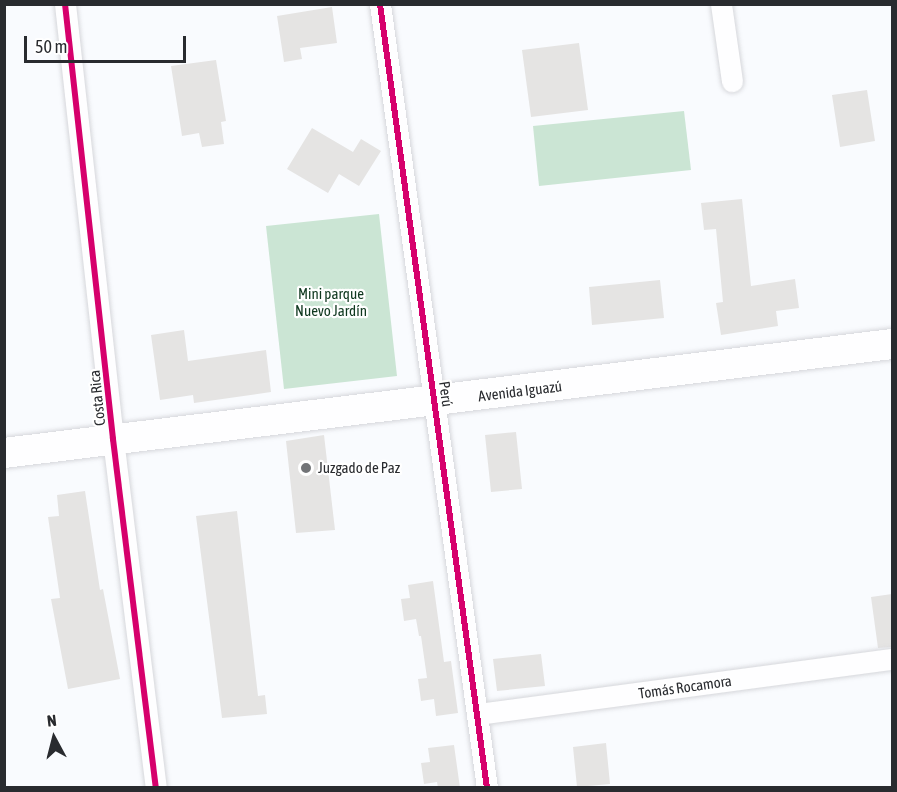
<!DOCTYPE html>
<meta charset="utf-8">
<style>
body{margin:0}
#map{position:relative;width:897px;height:792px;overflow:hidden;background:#f9fbfe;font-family:"Asap Condensed",sans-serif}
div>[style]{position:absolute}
.green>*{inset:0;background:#cbe5d4}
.building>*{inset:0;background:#e5e4e3}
.roads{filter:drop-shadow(0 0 2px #d6d7db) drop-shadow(0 0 2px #d6d7db)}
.street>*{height:21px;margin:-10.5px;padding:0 10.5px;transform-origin:10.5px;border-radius:10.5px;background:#fefeff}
.secondary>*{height:30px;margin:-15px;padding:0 15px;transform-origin:15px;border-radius:15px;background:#fefeff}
.cycleway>*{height:6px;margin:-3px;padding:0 3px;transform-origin:3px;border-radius:3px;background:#d6006c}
.dots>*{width:16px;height:16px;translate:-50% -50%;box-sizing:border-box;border:3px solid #fff;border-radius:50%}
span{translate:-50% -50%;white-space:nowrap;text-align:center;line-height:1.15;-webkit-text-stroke:4.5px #fff;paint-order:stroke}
.park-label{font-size:15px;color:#0e371e}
.street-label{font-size:15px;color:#292b2f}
.poi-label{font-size:15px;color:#292b2f}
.left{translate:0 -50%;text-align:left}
.frame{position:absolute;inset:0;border:6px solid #292b2f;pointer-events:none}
.north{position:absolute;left:24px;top:708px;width:60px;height:60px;-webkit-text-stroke:4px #fff;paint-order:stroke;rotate:353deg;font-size:16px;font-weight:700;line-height:24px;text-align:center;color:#292b2f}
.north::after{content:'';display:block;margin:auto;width:21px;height:27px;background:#292b2f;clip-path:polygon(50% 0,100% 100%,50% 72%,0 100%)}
.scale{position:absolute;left:24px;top:36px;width:162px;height:27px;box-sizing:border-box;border:3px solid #292b2f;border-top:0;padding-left:8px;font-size:18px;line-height:21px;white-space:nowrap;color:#292b2f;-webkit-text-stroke:4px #fff;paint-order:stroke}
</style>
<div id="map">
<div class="green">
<i style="clip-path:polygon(684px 111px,691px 170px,539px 186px,533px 126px)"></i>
<i style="clip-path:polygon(379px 214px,397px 376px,284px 389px,266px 226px)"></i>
</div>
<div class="building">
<i style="clip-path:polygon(332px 7px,337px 43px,300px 48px,302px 59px,284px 62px,277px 16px)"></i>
<i style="clip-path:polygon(579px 43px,588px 110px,531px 117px,522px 50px)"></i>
<i style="clip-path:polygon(216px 60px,226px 121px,221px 122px,224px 144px,202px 147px,199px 133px,182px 136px,171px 66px)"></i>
<i style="clip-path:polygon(867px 90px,875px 141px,840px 147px,832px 95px)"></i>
<i style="clip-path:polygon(312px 128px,353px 152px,361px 139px,381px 151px,359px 186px,339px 174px,328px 193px,287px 169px)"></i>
<i style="clip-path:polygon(742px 199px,751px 286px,795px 279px,799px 308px,776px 311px,778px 326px,721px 335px,716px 303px,723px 302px,716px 229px,704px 230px,701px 203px)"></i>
<i style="clip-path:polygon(660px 280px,664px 318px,592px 325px,589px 287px)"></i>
<i style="clip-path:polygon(184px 330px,188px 361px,266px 350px,271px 392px,194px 403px,193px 395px,160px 400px,151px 335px)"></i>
<i style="clip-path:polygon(516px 432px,522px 489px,491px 492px,485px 435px)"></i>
<i style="clip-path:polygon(324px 435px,335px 530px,296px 533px,286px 441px)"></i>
<i style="clip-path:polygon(85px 491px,100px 590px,103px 589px,120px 679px,68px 689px,51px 599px,60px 598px,48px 517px,59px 516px,57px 495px)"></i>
<i style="clip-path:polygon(237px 511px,258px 696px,265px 695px,267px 714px,222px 718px,196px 516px)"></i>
<i style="clip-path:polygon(433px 581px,444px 662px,451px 661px,458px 713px,436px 716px,434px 699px,421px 701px,418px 679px,427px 678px,421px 636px,419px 636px,416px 619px,404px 621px,401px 599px,410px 598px,408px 585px)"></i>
<i style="clip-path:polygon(892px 594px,892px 647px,878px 648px,871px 597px)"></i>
<i style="clip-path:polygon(541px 654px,545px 686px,497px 691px,493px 659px)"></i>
<i style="clip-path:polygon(606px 743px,610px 784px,577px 787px,573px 747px)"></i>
<i style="clip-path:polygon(454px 745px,460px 788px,438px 788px,437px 782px,424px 784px,421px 763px,430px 762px,428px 748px)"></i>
</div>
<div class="roads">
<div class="street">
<i style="left:65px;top:4px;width:438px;rotate:83.7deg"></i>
<i style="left:113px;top:439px;width:352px;rotate:83deg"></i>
<i style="left:380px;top:4px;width:791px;rotate:82.23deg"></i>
<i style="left:721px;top:4px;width:78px;rotate:81.9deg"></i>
<i style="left:478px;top:714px;width:418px;rotate:-7.6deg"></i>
</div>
<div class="secondary">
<i style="left:4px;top:453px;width:895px;rotate:-7deg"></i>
</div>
</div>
<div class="cycleway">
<i style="left:65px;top:4px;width:438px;rotate:83.7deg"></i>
<i style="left:113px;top:439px;width:352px;rotate:83deg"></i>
<i style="left:380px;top:4px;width:791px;rotate:82.23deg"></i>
</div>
<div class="dots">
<i style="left:306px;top:468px;background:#727477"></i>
</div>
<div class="park-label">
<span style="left:331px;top:302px">Mini parque<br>Nuevo Jardín</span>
</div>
<div class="street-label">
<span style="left:520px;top:391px;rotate:-7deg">Avenida Iguazú</span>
<span style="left:446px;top:394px;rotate:82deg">Perú</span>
<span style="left:97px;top:398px;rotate:-96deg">Costa Rica</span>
<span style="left:685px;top:687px;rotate:-8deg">Tomás Rocamora</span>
</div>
<div class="poi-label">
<span class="left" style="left:318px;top:468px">Juzgado de Paz</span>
</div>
<div class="frame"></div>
<div class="north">N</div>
<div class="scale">50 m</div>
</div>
